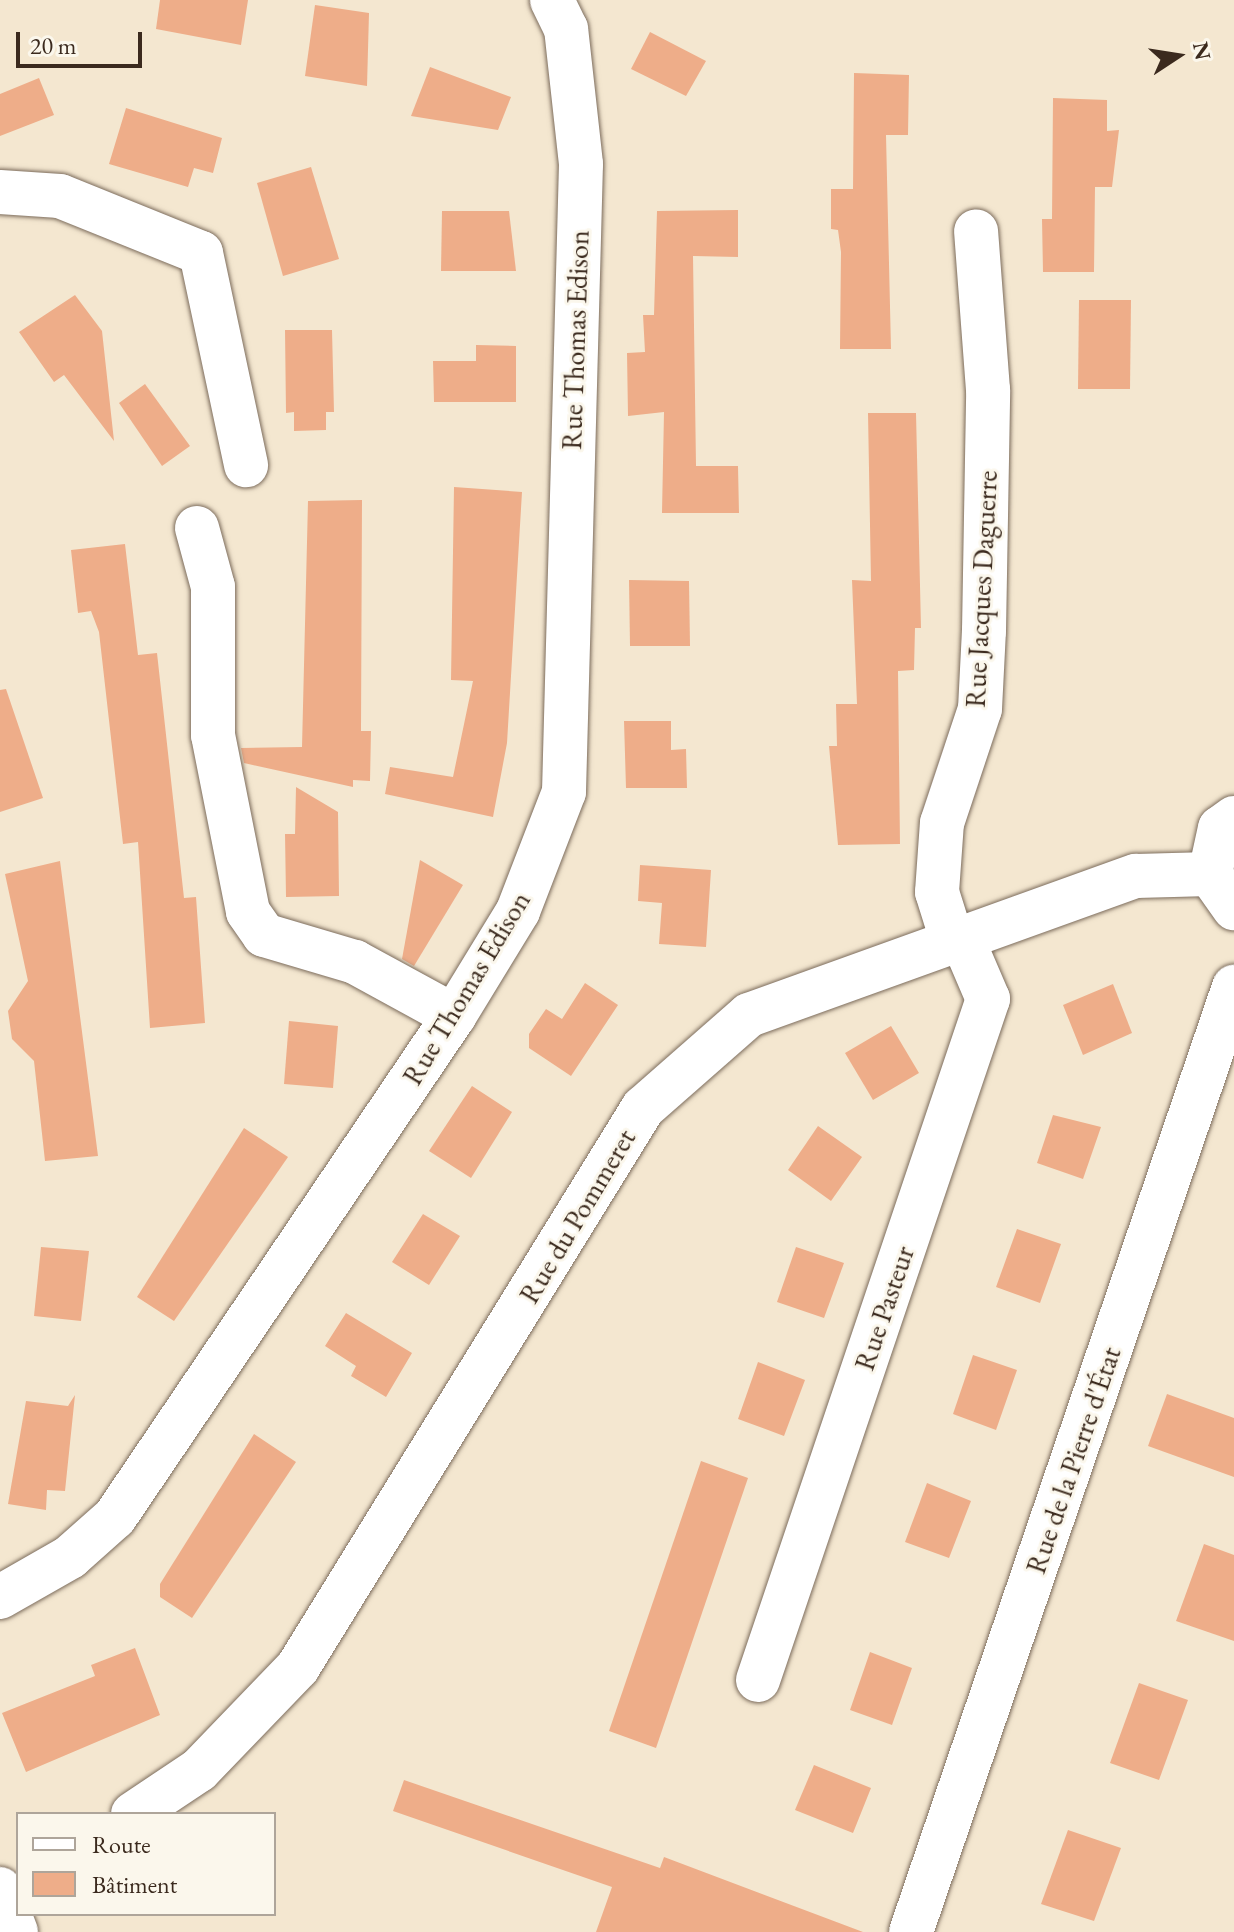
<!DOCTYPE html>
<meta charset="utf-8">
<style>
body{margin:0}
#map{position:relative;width:1234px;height:1932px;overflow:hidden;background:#f4e7d0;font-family:"EB Garamond",serif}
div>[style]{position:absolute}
.building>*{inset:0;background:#eead89}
.roads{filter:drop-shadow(0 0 2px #7c6c5c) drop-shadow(0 0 2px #7c6c5c)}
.minor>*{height:44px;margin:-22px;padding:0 22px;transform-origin:22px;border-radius:22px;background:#fff}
span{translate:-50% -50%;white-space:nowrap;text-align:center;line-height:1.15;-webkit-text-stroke:6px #fbf7ec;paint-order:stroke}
.street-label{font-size:28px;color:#3b2a1e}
.legend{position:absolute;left:16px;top:1812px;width:260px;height:104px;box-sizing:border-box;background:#fbf7ec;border:2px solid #aea59a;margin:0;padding:10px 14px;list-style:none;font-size:24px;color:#3b2a1e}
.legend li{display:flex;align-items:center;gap:16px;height:40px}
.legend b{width:40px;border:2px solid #aea59a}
.north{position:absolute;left:1138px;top:16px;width:80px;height:80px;-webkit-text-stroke:6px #fbf7ec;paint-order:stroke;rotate:78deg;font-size:22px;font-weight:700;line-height:32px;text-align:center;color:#3b2a1e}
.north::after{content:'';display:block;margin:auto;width:28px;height:36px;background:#3b2a1e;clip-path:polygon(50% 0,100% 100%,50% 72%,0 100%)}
.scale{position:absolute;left:16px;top:32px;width:126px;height:36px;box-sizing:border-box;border:4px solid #3b2a1e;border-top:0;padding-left:10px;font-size:24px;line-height:28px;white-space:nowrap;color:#3b2a1e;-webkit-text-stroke:6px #fbf7ec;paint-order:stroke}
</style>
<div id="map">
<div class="building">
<i style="clip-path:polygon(160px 0,248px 0,241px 45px,156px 29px)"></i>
<i style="clip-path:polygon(315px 5px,369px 13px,367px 86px,305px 76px)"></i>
<i style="clip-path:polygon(650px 32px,706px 61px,686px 96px,631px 69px)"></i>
<i style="clip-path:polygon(430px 67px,511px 97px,498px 130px,411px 116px)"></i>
<i style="clip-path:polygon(854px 73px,909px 75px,908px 135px,886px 135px,891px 349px,840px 349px,841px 252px,838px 230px,831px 229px,831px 189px,853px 189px)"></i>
<i style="clip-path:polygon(39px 78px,54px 115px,0 136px,0 94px)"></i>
<i style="clip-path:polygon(1053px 98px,1107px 100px,1107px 131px,1119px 130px,1112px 187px,1095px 187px,1094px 272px,1043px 272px,1042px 219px,1052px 219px)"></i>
<i style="clip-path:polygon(126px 108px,222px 138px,213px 173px,194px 168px,188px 187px,109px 164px)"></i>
<i style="clip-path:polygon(311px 167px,339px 259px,283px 276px,257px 183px)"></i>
<i style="clip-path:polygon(738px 210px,738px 257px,693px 256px,696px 466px,738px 466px,739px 513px,662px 513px,664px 412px,628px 416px,627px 353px,645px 352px,643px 315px,654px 315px,657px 211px)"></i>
<i style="clip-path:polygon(442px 211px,509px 211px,516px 271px,441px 271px)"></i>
<i style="clip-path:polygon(75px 295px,102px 331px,114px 441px,64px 375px,54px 382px,19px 332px)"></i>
<i style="clip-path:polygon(1079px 300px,1131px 300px,1130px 389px,1078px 389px)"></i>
<i style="clip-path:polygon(285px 330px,332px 330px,334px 412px,326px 412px,326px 430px,294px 431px,294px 412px,286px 413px)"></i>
<i style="clip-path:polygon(476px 345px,516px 346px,516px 402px,434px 402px,433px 361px,476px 361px)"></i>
<i style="clip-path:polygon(145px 384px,190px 446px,162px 466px,119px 403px)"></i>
<i style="clip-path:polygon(868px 413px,916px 413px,921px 628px,915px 628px,914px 670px,898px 671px,900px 844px,838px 845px,829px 746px,837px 746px,836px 704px,857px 704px,852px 580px,871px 581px)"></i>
<i style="clip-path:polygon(454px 487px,522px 492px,507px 743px,493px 817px,385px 794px,390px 767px,453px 777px,473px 681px,451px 680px)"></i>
<i style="clip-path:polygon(362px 500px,361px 731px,371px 731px,370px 781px,353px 780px,353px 787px,244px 763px,241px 748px,302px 747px,308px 501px)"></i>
<i style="clip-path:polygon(125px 544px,138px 655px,157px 653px,184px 898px,196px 897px,205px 1023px,150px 1028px,138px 842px,123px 844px,99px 632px,91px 611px,78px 613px,71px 550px)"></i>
<i style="clip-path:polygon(629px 580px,689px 581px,690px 646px,630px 646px)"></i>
<i style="clip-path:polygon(6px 689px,43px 798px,0 812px,0 690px)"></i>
<i style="clip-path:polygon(624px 721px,671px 721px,671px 750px,686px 749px,687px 788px,626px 788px)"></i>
<i style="clip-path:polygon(296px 787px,338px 812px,339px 896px,286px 897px,285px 834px,295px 834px)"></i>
<i style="clip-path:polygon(420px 860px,463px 885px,414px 966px,402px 959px)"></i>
<i style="clip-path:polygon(60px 861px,98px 1156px,45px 1161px,34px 1061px,12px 1039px,8px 1011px,28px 981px,5px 874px)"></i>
<i style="clip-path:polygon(640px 865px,711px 870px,706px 947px,659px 944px,662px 903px,638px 901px)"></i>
<i style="clip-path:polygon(585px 983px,618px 1005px,571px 1076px,529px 1048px,529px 1034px,546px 1009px,562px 1019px)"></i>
<i style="clip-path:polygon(1113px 984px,1132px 1033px,1083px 1055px,1063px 1005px)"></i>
<i style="clip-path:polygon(289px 1021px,338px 1026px,333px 1088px,284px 1084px)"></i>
<i style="clip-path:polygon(891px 1026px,919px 1073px,873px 1100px,845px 1053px)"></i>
<i style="clip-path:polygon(472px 1086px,512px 1112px,471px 1178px,429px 1151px)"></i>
<i style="clip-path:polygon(1053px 1115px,1101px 1127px,1083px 1179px,1037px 1163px)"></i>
<i style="clip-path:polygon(818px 1126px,862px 1157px,831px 1201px,788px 1170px)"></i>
<i style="clip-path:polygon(244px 1128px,288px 1157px,174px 1321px,137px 1297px)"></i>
<i style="clip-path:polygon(423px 1214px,460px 1236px,429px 1285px,392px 1262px)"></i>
<i style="clip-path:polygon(1017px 1229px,1061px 1244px,1040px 1303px,996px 1287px)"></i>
<i style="clip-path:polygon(41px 1247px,89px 1251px,81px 1321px,34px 1316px)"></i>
<i style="clip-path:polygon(796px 1247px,844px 1263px,824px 1318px,777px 1302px)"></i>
<i style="clip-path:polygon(346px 1313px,412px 1353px,386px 1397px,351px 1376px,356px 1366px,325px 1346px)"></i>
<i style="clip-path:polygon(973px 1355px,1017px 1370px,996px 1430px,953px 1414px)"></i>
<i style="clip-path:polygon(758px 1362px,805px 1380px,784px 1436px,738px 1419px)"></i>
<i style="clip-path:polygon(1167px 1394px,1234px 1418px,1234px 1477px,1148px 1446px)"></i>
<i style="clip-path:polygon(75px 1395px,65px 1491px,47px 1490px,46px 1510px,8px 1504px,26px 1401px,68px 1406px)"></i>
<i style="clip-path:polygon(254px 1434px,296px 1462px,192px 1618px,160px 1597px,160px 1584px)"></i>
<i style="clip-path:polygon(701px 1461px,748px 1478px,656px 1748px,609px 1731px)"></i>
<i style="clip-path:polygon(927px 1483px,971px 1501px,949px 1558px,905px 1542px)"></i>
<i style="clip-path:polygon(1204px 1544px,1234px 1555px,1234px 1641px,1176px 1621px)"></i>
<i style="clip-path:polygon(135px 1648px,160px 1715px,26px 1772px,2px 1713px,95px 1676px,91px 1665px)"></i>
<i style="clip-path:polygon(870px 1652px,912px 1668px,892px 1725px,850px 1710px)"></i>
<i style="clip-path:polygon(1139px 1683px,1188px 1700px,1159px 1780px,1110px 1763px)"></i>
<i style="clip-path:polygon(814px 1765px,871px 1788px,853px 1833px,795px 1810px)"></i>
<i style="clip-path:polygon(404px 1780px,660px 1868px,664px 1857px,863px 1932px,596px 1932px,612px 1887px,393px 1811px)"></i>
<i style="clip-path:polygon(1068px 1830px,1121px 1848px,1094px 1921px,1041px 1904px)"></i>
</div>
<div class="roads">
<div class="minor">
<i style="left:0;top:192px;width:60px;rotate:3.8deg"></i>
<i style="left:60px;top:196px;width:152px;rotate:22deg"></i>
<i style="left:201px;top:253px;width:217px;rotate:78deg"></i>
<i style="left:197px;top:528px;width:61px;rotate:74.8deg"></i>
<i style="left:213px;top:587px;width:148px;rotate:90deg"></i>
<i style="left:213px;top:735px;width:180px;rotate:78.8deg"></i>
<i style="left:248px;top:912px;width:28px;rotate:55deg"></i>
<i style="left:264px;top:935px;width:95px;rotate:16.5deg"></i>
<i style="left:355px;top:962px;width:113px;rotate:28.6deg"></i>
<i style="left:1234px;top:818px;width:17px;rotate:144deg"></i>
<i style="left:1220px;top:828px;width:47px;rotate:102.3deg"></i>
<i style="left:1210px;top:874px;width:42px;rotate:54.8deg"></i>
<i style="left:952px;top:940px;width:50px;rotate:-107.4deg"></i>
<i style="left:937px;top:892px;width:69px;rotate:-85.9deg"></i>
<i style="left:942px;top:823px;width:120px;rotate:-71.6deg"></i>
<i style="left:980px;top:709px;width:78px;rotate:-87.1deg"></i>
<i style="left:984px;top:631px;width:241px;rotate:-89deg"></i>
<i style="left:988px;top:390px;width:159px;rotate:-94.3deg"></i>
<i style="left:0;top:1597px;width:81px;rotate:-29.7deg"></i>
<i style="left:70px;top:1557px;width:60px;rotate:-41.6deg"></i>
<i style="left:115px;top:1517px;width:605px;rotate:-55.92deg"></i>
<i style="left:454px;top:1016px;width:123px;rotate:-58.6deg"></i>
<i style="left:518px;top:911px;width:128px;rotate:-68.9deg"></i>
<i style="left:564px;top:792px;width:628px;rotate:-88.45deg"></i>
<i style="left:581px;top:164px;width:136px;rotate:-96.3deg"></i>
<i style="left:566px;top:29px;width:32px;rotate:-116deg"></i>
<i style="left:758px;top:1680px;width:719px;rotate:-71.34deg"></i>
<i style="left:988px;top:999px;width:69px;rotate:-113.2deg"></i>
<i style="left:133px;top:1814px;width:79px;rotate:-33.7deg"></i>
<i style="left:199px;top:1770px;width:143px;rotate:-46.1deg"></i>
<i style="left:298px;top:1667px;width:657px;rotate:-58.32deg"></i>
<i style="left:643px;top:1108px;width:141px;rotate:-41.3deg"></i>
<i style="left:749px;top:1015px;width:411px;rotate:-19.8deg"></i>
<i style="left:1136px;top:876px;width:74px;rotate:-1.5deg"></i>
<i style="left:0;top:1889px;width:46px;rotate:69.6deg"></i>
<i style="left:911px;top:1932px;width:999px;rotate:-71.13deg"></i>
</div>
</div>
<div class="street-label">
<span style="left:575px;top:340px;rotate:-88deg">Rue Thomas Edison</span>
<span style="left:981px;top:589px;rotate:-87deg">Rue Jacques Daguerre</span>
<span style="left:466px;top:988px;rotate:-59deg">Rue Thomas Edison</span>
<span style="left:577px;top:1216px;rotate:-59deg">Rue du Pommeret</span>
<span style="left:884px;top:1308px;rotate:-71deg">Rue Pasteur</span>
<span style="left:1073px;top:1460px;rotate:-71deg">Rue de la Pierre d'État</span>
</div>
<ul class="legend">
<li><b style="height:10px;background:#fff"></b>Route</li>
<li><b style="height:22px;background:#eead89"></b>Bâtiment</li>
</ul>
<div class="north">N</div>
<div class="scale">20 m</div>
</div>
